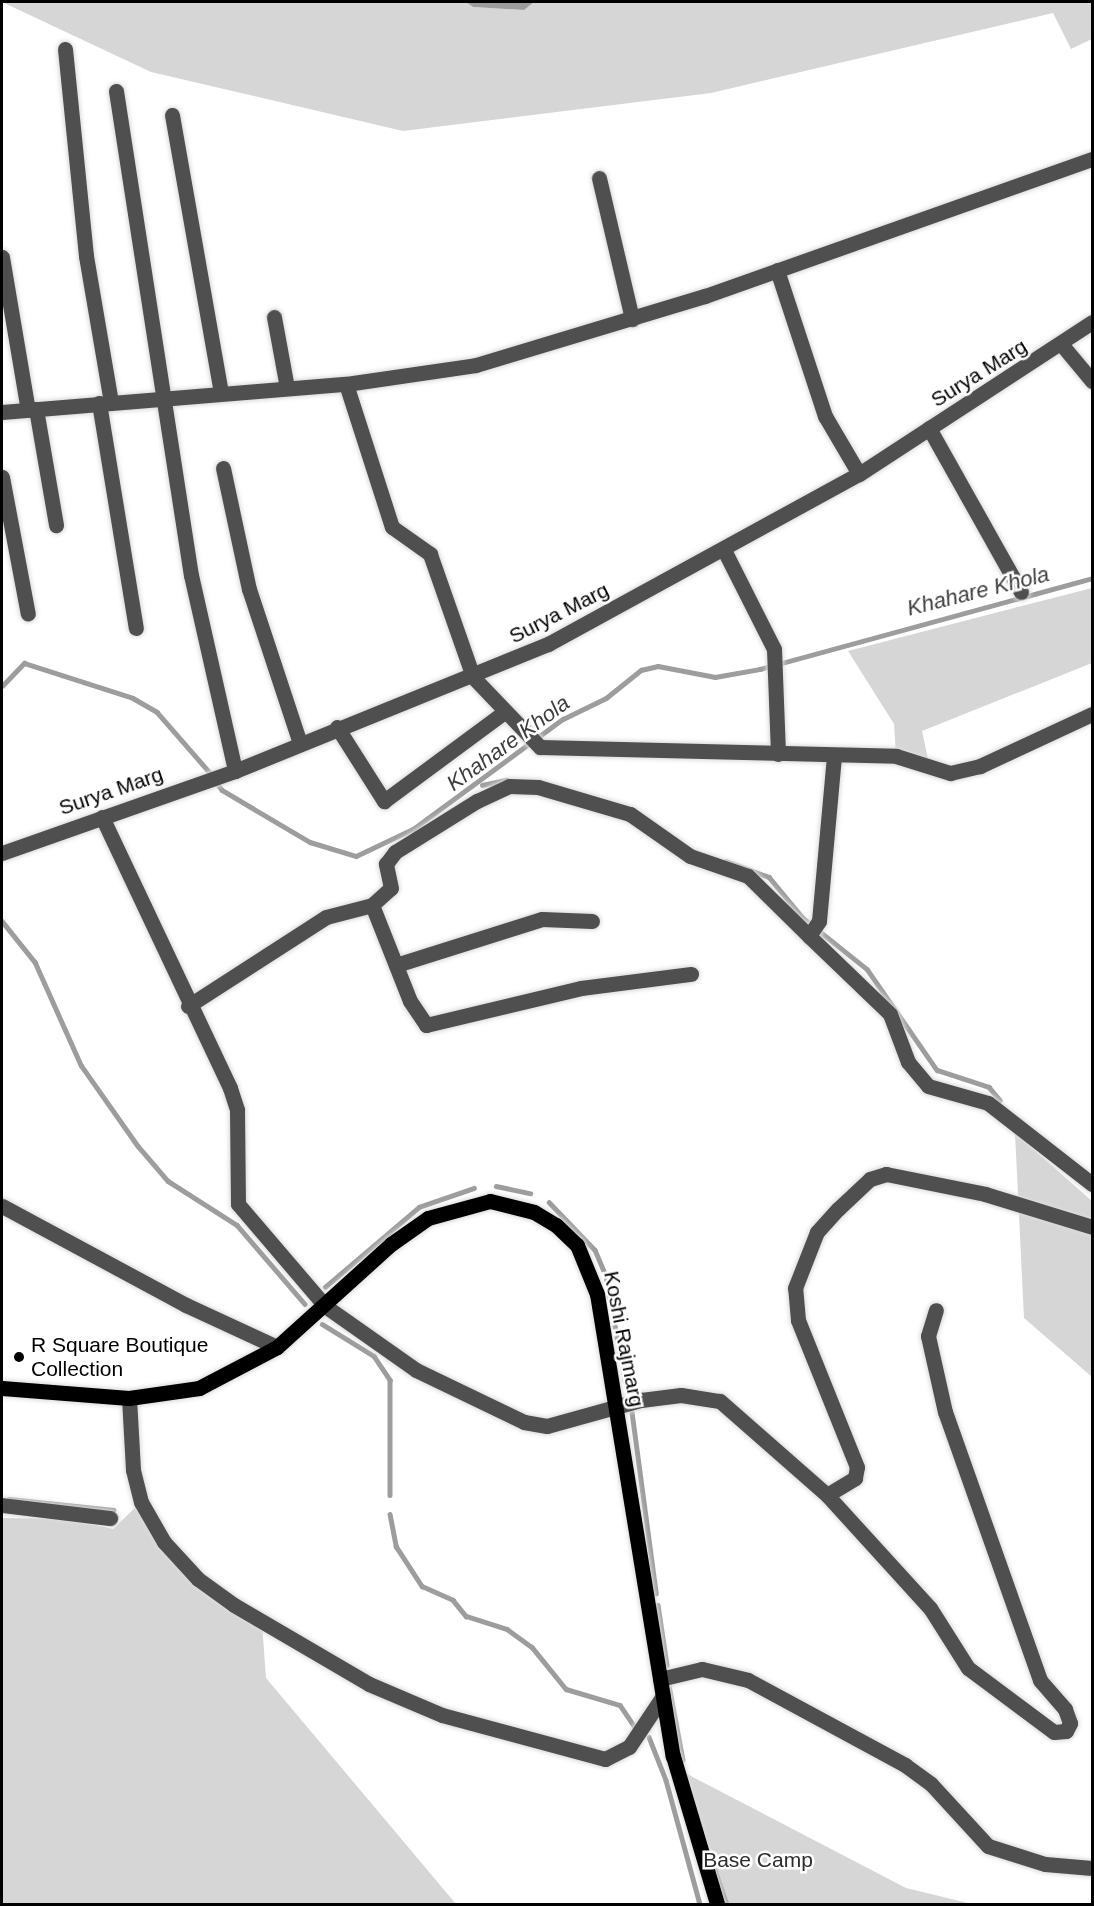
<!DOCTYPE html>
<style>
body{margin:0}
#map{position:relative;width:1094px;height:1906px;overflow:hidden;background:#fff;font-family:Arial,sans-serif}
div>[style]{position:absolute}
.green>*{inset:0;background:#d6d6d6}
.water>*{inset:0;background:#9d9d9d}
.stream>*{height:4.5px;margin:-2.25px;padding:0 2.25px;transform-origin:2.25px;border-radius:2.25px;background:#9d9d9d}
.roads{filter:drop-shadow(0 0 2px #dbdbdb) drop-shadow(0 0 2px #dbdbdb)}
.minor>*{height:15px;margin:-7.5px;padding:0 7.5px;transform-origin:7.5px;border-radius:7.5px;background:#4f4f4f}
.major>*{height:15px;margin:-7.5px;padding:0 7.5px;transform-origin:7.5px;border-radius:7.5px;background:#000}
.dots>*{width:16px;height:16px;translate:-50% -50%;box-sizing:border-box;border:3px solid #fff;border-radius:50%}
span{translate:-50% -50%;white-space:nowrap;text-align:center;line-height:1.15;-webkit-text-stroke:5px #fff;paint-order:stroke}
.street-label{font-size:21px;color:#000}
.poi-label{font-size:21px;color:#000}
.left{translate:0 -50%;text-align:left}
.park-label{font-size:21px;color:#2d2d2d}
.water-label{font-size:22px;color:#3e3e3e;font-style:italic}
.frame{position:absolute;inset:0;border:3px solid #000;pointer-events:none}
</style>
<div id="map">
<div class="green">
<i style="clip-path:polygon(2px 2px,466px 2px,473px 7px,524px 10px,534px 2px,1092px 2px,1092px 39px,1071px 49px,1053px 13px,711px 93px,403px 131px,151px 72px)"></i>
<i style="clip-path:polygon(1092px 588px,1092px 663px,922px 731px,929px 764px,896px 756px,894px 724px,848px 651px)"></i>
<i style="clip-path:polygon(1015px 1133px,1092px 1201px,1092px 1377px,1024px 1318px)"></i>
<i style="clip-path:polygon(141px 1502px,164px 1542px,262px 1623px,266px 1678px,456px 1904px,2px 1904px,2px 1518px,70px 1519px,113px 1529px)"></i>
<i style="clip-path:polygon(685px 1773px,906px 1888px,972px 1904px,727px 1904px)"></i>
</div>
<div class="water">
<i style="clip-path:polygon(466px 2px,534px 2px,524px 10px,473px 7px)"></i>
</div>
<div class="stream">
<i style="left:2px;top:686px;width:32px;rotate:-46deg"></i>
<i style="left:24px;top:663px;width:114px;rotate:17.8deg"></i>
<i style="left:133px;top:698px;width:28px;rotate:30deg"></i>
<i style="left:157px;top:712px;width:84px;rotate:48.9deg"></i>
<i style="left:216px;top:782px;width:10px;rotate:53deg"></i>
<i style="left:222px;top:790px;width:102px;rotate:30.6deg"></i>
<i style="left:310px;top:842px;width:48px;rotate:16.9deg"></i>
<i style="left:356px;top:856px;width:63px;rotate:-25.3deg"></i>
<i style="left:413px;top:829px;width:186px;rotate:-36.3deg"></i>
<i style="left:563px;top:719px;width:48px;rotate:-26deg"></i>
<i style="left:606px;top:698px;width:45px;rotate:-38.7deg"></i>
<i style="left:641px;top:670px;width:17px;rotate:-13deg"></i>
<i style="left:658px;top:666px;width:58px;rotate:10.9deg"></i>
<i style="left:715px;top:677px;width:46px;rotate:-10.1deg"></i>
<i style="left:760px;top:669px;width:344px;rotate:-15.3deg"></i>
<i style="left:482px;top:785px;width:25px;rotate:-12deg"></i>
<i style="left:726px;top:861px;width:46px;rotate:20.4deg"></i>
<i style="left:769px;top:877px;width:53px;rotate:50.3deg"></i>
<i style="left:803px;top:918px;width:82px;rotate:38.6deg"></i>
<i style="left:867px;top:969px;width:123px;rotate:55.3deg"></i>
<i style="left:937px;top:1070px;width:55px;rotate:18.1deg"></i>
<i style="left:989px;top:1087px;width:17px;rotate:50deg"></i>
<i style="left:2px;top:921px;width:53px;rotate:51.2deg"></i>
<i style="left:35px;top:962px;width:113px;rotate:65.9deg"></i>
<i style="left:81px;top:1065px;width:99px;rotate:54.9deg"></i>
<i style="left:138px;top:1146px;width:46px;rotate:49.4deg"></i>
<i style="left:168px;top:1181px;width:82px;rotate:32.5deg"></i>
<i style="left:237px;top:1225px;width:104px;rotate:49.3deg"></i>
<i style="left:496px;top:1186px;width:35px;rotate:12deg"></i>
<i style="left:549px;top:1202px;width:66px;rotate:46.2deg"></i>
<i style="left:595px;top:1250px;width:28px;rotate:67deg"></i>
<i style="left:606px;top:1276px;width:107px;rotate:79.7deg"></i>
<i style="left:325px;top:1287px;width:123px;rotate:-40.4deg"></i>
<i style="left:419px;top:1207px;width:58px;rotate:-19.1deg"></i>
<i style="left:322px;top:1324px;width:61px;rotate:31.6deg"></i>
<i style="left:374px;top:1356px;width:29px;rotate:56deg"></i>
<i style="left:390px;top:1380px;width:115px;rotate:90deg"></i>
<i style="left:632px;top:1412px;width:183px;rotate:82.4deg"></i>
<i style="left:9px;top:1499px;width:105px;rotate:6deg"></i>
<i style="left:390px;top:1514px;width:33px;rotate:79deg"></i>
<i style="left:396px;top:1546px;width:48px;rotate:57deg"></i>
<i style="left:422px;top:1586px;width:34px;rotate:24deg"></i>
<i style="left:453px;top:1600px;width:21px;rotate:51deg"></i>
<i style="left:466px;top:1616px;width:43px;rotate:17.6deg"></i>
<i style="left:507px;top:1629px;width:31px;rotate:36deg"></i>
<i style="left:532px;top:1647px;width:54px;rotate:51deg"></i>
<i style="left:566px;top:1689px;width:56px;rotate:16.5deg"></i>
<i style="left:620px;top:1705px;width:27px;rotate:56deg"></i>
<i style="left:658px;top:1605px;width:61px;rotate:81.5deg"></i>
<i style="left:669px;top:1686px;width:75px;rotate:79.3deg"></i>
<i style="left:649px;top:1737px;width:46px;rotate:68.4deg"></i>
<i style="left:666px;top:1780px;width:129px;rotate:74.7deg"></i>
<i style="left:715px;top:1870px;width:36px;rotate:71deg"></i>
</div>
<div class="roads">
<div class="minor">
<i style="left:65px;top:49px;width:208px;rotate:84.2deg"></i>
<i style="left:86px;top:256px;width:149px;rotate:80.3deg"></i>
<i style="left:116px;top:91px;width:490px;rotate:81.2deg"></i>
<i style="left:191px;top:575px;width:201px;rotate:77.3deg"></i>
<i style="left:172px;top:115px;width:282px;rotate:80deg"></i>
<i style="left:599px;top:178px;width:145px;rotate:76.8deg"></i>
<i style="left:2px;top:257px;width:155px;rotate:80.4deg"></i>
<i style="left:777px;top:270px;width:154px;rotate:71.8deg"></i>
<i style="left:825px;top:416px;width:67px;rotate:59.6deg"></i>
<i style="left:274px;top:317px;width:72px;rotate:79.6deg"></i>
<i style="left:1062px;top:345px;width:47px;rotate:50.2deg"></i>
<i style="left:346px;top:384px;width:150px;rotate:72.2deg"></i>
<i style="left:392px;top:527px;width:47px;rotate:35.4deg"></i>
<i style="left:430px;top:554px;width:130px;rotate:70.7deg"></i>
<i style="left:473px;top:677px;width:97px;rotate:46.3deg"></i>
<i style="left:540px;top:747px;width:356px;rotate:1.4deg"></i>
<i style="left:896px;top:756px;width:57px;rotate:17.5deg"></i>
<i style="left:950px;top:773px;width:31px;rotate:-13deg"></i>
<i style="left:980px;top:766px;width:123px;rotate:-24.9deg"></i>
<i style="left:99px;top:403px;width:228px;rotate:80.7deg"></i>
<i style="left:36px;top:409px;width:118px;rotate:80.2deg"></i>
<i style="left:2px;top:412px;width:345px;rotate:-4.7deg"></i>
<i style="left:346px;top:384px;width:131px;rotate:-8.3deg"></i>
<i style="left:476px;top:365px;width:239px;rotate:-16.8deg"></i>
<i style="left:705px;top:296px;width:411px;rotate:-19.5deg"></i>
<i style="left:929px;top:428px;width:188px;rotate:60.7deg"></i>
<i style="left:223px;top:468px;width:124px;rotate:77.9deg"></i>
<i style="left:249px;top:589px;width:162px;rotate:71.7deg"></i>
<i style="left:2px;top:477px;width:139px;rotate:79.3deg"></i>
<i style="left:724px;top:550px;width:111px;rotate:63.2deg"></i>
<i style="left:774px;top:649px;width:105px;rotate:87.8deg"></i>
<i style="left:337px;top:727px;width:88px;rotate:57.6deg"></i>
<i style="left:384px;top:801px;width:148px;rotate:-36.5deg"></i>
<i style="left:834px;top:756px;width:166px;rotate:95.2deg"></i>
<i style="left:819px;top:921px;width:18px;rotate:124deg"></i>
<i style="left:809px;top:936px;width:112px;rotate:43.9deg"></i>
<i style="left:890px;top:1014px;width:51px;rotate:69.4deg"></i>
<i style="left:908px;top:1062px;width:31px;rotate:50deg"></i>
<i style="left:928px;top:1086px;width:62px;rotate:15.8deg"></i>
<i style="left:988px;top:1103px;width:132px;rotate:37.9deg"></i>
<i style="left:102px;top:817px;width:300px;rotate:64.7deg"></i>
<i style="left:230px;top:1088px;width:23px;rotate:72deg"></i>
<i style="left:237px;top:1110px;width:94px;rotate:89.4deg"></i>
<i style="left:238px;top:1204px;width:134px;rotate:49.5deg"></i>
<i style="left:325px;top:1306px;width:111px;rotate:35.1deg"></i>
<i style="left:416px;top:1370px;width:120px;rotate:25.7deg"></i>
<i style="left:524px;top:1422px;width:23px;rotate:10deg"></i>
<i style="left:547px;top:1426px;width:98px;rotate:-15.5deg"></i>
<i style="left:641px;top:1400px;width:40px;rotate:-7.1deg"></i>
<i style="left:681px;top:1395px;width:39px;rotate:9deg"></i>
<i style="left:720px;top:1401px;width:142px;rotate:41.3deg"></i>
<i style="left:827px;top:1495px;width:153px;rotate:47.7deg"></i>
<i style="left:930px;top:1608px;width:71px;rotate:57.7deg"></i>
<i style="left:968px;top:1668px;width:107px;rotate:36.7deg"></i>
<i style="left:1054px;top:1732px;width:12px;rotate:-5deg"></i>
<i style="left:1066px;top:1731px;width:9px;rotate:-63deg"></i>
<i style="left:1070px;top:1723px;width:15px;rotate:-110deg"></i>
<i style="left:1065px;top:1709px;width:38px;rotate:-131deg"></i>
<i style="left:1040px;top:1680px;width:284px;rotate:-109.5deg"></i>
<i style="left:945px;top:1412px;width:78px;rotate:-102.6deg"></i>
<i style="left:928px;top:1336px;width:27px;rotate:-73deg"></i>
<i style="left:2px;top:853px;width:247px;rotate:-19.4deg"></i>
<i style="left:235px;top:771px;width:338px;rotate:-22.1deg"></i>
<i style="left:548px;top:644px;width:354px;rotate:-28.7deg"></i>
<i style="left:859px;top:474px;width:278px;rotate:-33.1deg"></i>
<i style="left:372px;top:905px;width:25px;rotate:-42deg"></i>
<i style="left:391px;top:888px;width:25px;rotate:-102deg"></i>
<i style="left:386px;top:864px;width:15px;rotate:-53deg"></i>
<i style="left:395px;top:852px;width:97px;rotate:-31.9deg"></i>
<i style="left:477px;top:801px;width:35px;rotate:-25deg"></i>
<i style="left:509px;top:786px;width:29px;rotate:2deg"></i>
<i style="left:538px;top:787px;width:96px;rotate:16.4deg"></i>
<i style="left:630px;top:814px;width:73px;rotate:35deg"></i>
<i style="left:690px;top:856px;width:61px;rotate:19deg"></i>
<i style="left:748px;top:876px;width:86px;rotate:44.5deg"></i>
<i style="left:396px;top:965px;width:153px;rotate:-17.5deg"></i>
<i style="left:542px;top:919px;width:50px;rotate:2.3deg"></i>
<i style="left:188px;top:1006px;width:164px;rotate:-32.8deg"></i>
<i style="left:326px;top:917px;width:48px;rotate:-14.6deg"></i>
<i style="left:372px;top:905px;width:103px;rotate:68.4deg"></i>
<i style="left:410px;top:1001px;width:29px;rotate:56deg"></i>
<i style="left:426px;top:1025px;width:159px;rotate:-13.4deg"></i>
<i style="left:581px;top:988px;width:111px;rotate:-7.3deg"></i>
<i style="left:2px;top:1206px;width:209px;rotate:28.3deg"></i>
<i style="left:186px;top:1305px;width:100px;rotate:24.8deg"></i>
<i style="left:129px;top:1398px;width:72px;rotate:86.8deg"></i>
<i style="left:133px;top:1470px;width:33px;rotate:76deg"></i>
<i style="left:141px;top:1502px;width:46px;rotate:60.1deg"></i>
<i style="left:164px;top:1542px;width:50px;rotate:47.4deg"></i>
<i style="left:198px;top:1579px;width:44px;rotate:35.8deg"></i>
<i style="left:234px;top:1605px;width:156px;rotate:30.3deg"></i>
<i style="left:369px;top:1684px;width:79px;rotate:23deg"></i>
<i style="left:442px;top:1715px;width:169px;rotate:15.1deg"></i>
<i style="left:605px;top:1759px;width:27px;rotate:-27deg"></i>
<i style="left:629px;top:1747px;width:61px;rotate:-56.3deg"></i>
<i style="left:827px;top:1495px;width:33px;rotate:-31deg"></i>
<i style="left:855px;top:1478px;width:11px;rotate:-80deg"></i>
<i style="left:857px;top:1467px;width:158px;rotate:-111.9deg"></i>
<i style="left:798px;top:1320px;width:32px;rotate:-95deg"></i>
<i style="left:795px;top:1288px;width:60px;rotate:-68.6deg"></i>
<i style="left:817px;top:1232px;width:31px;rotate:-48deg"></i>
<i style="left:838px;top:1209px;width:44px;rotate:-43.2deg"></i>
<i style="left:870px;top:1179px;width:17px;rotate:-17deg"></i>
<i style="left:886px;top:1174px;width:101px;rotate:11.4deg"></i>
<i style="left:985px;top:1194px;width:112px;rotate:17.1deg"></i>
<i style="left:2px;top:1505px;width:109px;rotate:6.9deg"></i>
<i style="left:660px;top:1679px;width:43px;rotate:-13.4deg"></i>
<i style="left:702px;top:1669px;width:47px;rotate:13.4deg"></i>
<i style="left:748px;top:1680px;width:179px;rotate:28.4deg"></i>
<i style="left:905px;top:1765px;width:32px;rotate:36deg"></i>
<i style="left:931px;top:1784px;width:84px;rotate:47.4deg"></i>
<i style="left:988px;top:1846px;width:60px;rotate:17.5deg"></i>
<i style="left:1045px;top:1864px;width:47px;rotate:4.9deg"></i>
</div>
<div class="major">
<i style="left:2px;top:1388px;width:127px;rotate:4.5deg"></i>
<i style="left:129px;top:1398px;width:71px;rotate:-8.1deg"></i>
<i style="left:199px;top:1388px;width:88px;rotate:-27.7deg"></i>
<i style="left:277px;top:1347px;width:154px;rotate:-42.1deg"></i>
<i style="left:391px;top:1244px;width:45px;rotate:-35.1deg"></i>
<i style="left:428px;top:1218px;width:64px;rotate:-15.3deg"></i>
<i style="left:490px;top:1201px;width:45px;rotate:14deg"></i>
<i style="left:534px;top:1212px;width:26px;rotate:31deg"></i>
<i style="left:556px;top:1225px;width:29px;rotate:44deg"></i>
<i style="left:577px;top:1245px;width:53px;rotate:67.8deg"></i>
<i style="left:597px;top:1294px;width:468px;rotate:80.7deg"></i>
<i style="left:673px;top:1756px;width:154px;rotate:73.4deg"></i>
</div>
</div>
<div class="dots">
<i style="left:19px;top:1357px;background:#000"></i>
</div>
<div class="street-label">
<span style="left:979px;top:373px;rotate:-32deg">Surya Marg</span>
<span style="left:559px;top:613px;rotate:-27deg">Surya Marg</span>
<span style="left:111px;top:791px;rotate:-19deg">Surya Marg</span>
<span style="left:624px;top:1339px;rotate:79deg">Koshi Rajmarg</span>
</div>
<div class="poi-label">
<span class="left" style="left:31px;top:1357px">R Square Boutique<br>Collection</span>
</div>
<div class="park-label">
<span style="left:758px;top:1860px">Base Camp</span>
</div>
<div class="water-label">
<span style="left:978px;top:591px;rotate:-14deg">Khahare Khola</span>
<span style="left:508px;top:743px;rotate:-36deg">Khahare Khola</span>
</div>
<div class="frame"></div>
</div>
